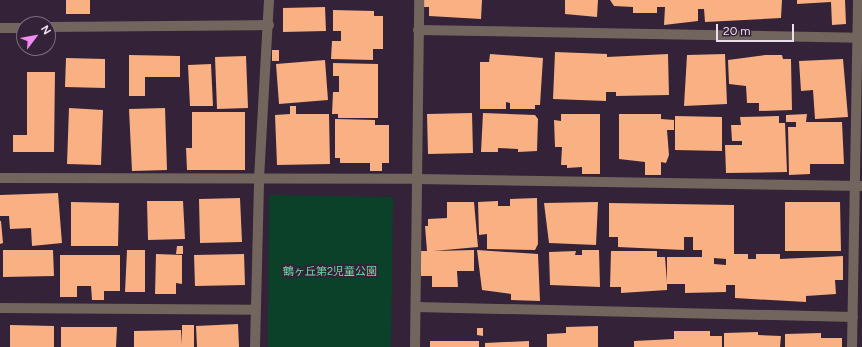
<!DOCTYPE html>
<meta charset="utf-8">
<style>
body{margin:0}
#map{position:relative;width:862px;height:347px;overflow:hidden;background:#332238;font-family:Figtree,"Noto Sans JP",sans-serif}
div>[style]{position:absolute}
.green>*{inset:0;background:#0c4129}
.building>*{inset:0;background:#f9b083}
.minor>*{height:10px;margin:-5px;padding:0 5px;transform-origin:5px;border-radius:5px;background:#72655e}
span{translate:-50% -50%;white-space:nowrap;text-align:center;line-height:1.15;-webkit-text-stroke:4px #332238;paint-order:stroke}
.park-label{font-size:11px;color:#6bdca2}
.north{position:absolute;left:16px;top:16px;width:40px;height:40px;box-sizing:border-box;background:#332238;border:1px solid #7c6e81;border-radius:50%;rotate:58deg;font-size:11px;font-weight:700;line-height:16px;text-align:center;color:#eadfee}
.north::after{content:'';display:block;margin:auto;width:14px;height:18px;background:#f28af3;clip-path:polygon(50% 0,100% 100%,50% 72%,0 100%)}
.scale{position:absolute;left:716px;top:24px;width:78px;height:18px;box-sizing:border-box;border:2px solid #eadfee;border-top:0;padding-left:5px;font-size:12px;line-height:14px;white-space:nowrap;color:#eadfee;-webkit-text-stroke:3px #332238;paint-order:stroke}
</style>
<div id="map">
<div class="green">
<i style="clip-path:polygon(269px 195px,393px 197px,391px 347px,268px 347px)"></i>
</div>
<div class="building">
<i style="clip-path:polygon(66px 0,90px 0,90px 14px,66px 14px)"></i>
<i style="clip-path:polygon(420px 0,482px 0,481px 19px,429px 16px,429px 7px,420px 7px)"></i>
<i style="clip-path:polygon(565px 0,598px 0,597px 17px,565px 14px)"></i>
<i style="clip-path:polygon(610px 0,782px 0,781px 18px,705px 22px,704px 9px,698px 9px,698px 21px,664px 25px,665px 7px,657px 7px,657px 13px,633px 13px,633px 7px,614px 6px)"></i>
<i style="clip-path:polygon(797px 0,845px 0,846px 24px,832px 25px,831px 2px,797px 4px)"></i>
<i style="clip-path:polygon(325px 7px,326px 31px,283px 32px,283px 8px)"></i>
<i style="clip-path:polygon(333px 10px,374px 11px,374px 16px,383px 16px,383px 49px,373px 49px,373px 60px,331px 59px,332px 41px,341px 41px,341px 31px,333px 31px)"></i>
<i style="clip-path:polygon(272px 50px,279px 50px,279px 61px,272px 61px)"></i>
<i style="clip-path:polygon(555px 52px,607px 54px,607px 57px,668px 54px,669px 95px,616px 96px,616px 92px,606px 92px,606px 101px,553px 99px)"></i>
<i style="clip-path:polygon(490px 54px,543px 58px,540px 105px,535px 105px,535px 109px,510px 109px,510px 103px,506px 102px,506px 109px,480px 109px,480px 62px,489px 62px)"></i>
<i style="clip-path:polygon(725px 54px,727px 104px,684px 106px,687px 55px)"></i>
<i style="clip-path:polygon(129px 55px,180px 56px,180px 77px,145px 77px,145px 96px,129px 96px)"></i>
<i style="clip-path:polygon(765px 55px,782px 55px,783px 59px,791px 59px,792px 110px,759px 111px,759px 103px,747px 103px,746px 86px,729px 84px,728px 60px)"></i>
<i style="clip-path:polygon(246px 56px,248px 108px,217px 109px,215px 57px)"></i>
<i style="clip-path:polygon(66px 58px,105px 59px,105px 88px,65px 87px)"></i>
<i style="clip-path:polygon(843px 59px,848px 117px,815px 119px,813px 90px,801px 91px,799px 61px)"></i>
<i style="clip-path:polygon(325px 60px,328px 100px,279px 104px,276px 64px)"></i>
<i style="clip-path:polygon(333px 63px,378px 64px,378px 118px,338px 118px,338px 114px,332px 114px,333px 92px,339px 92px,339px 76px,333px 76px)"></i>
<i style="clip-path:polygon(211px 64px,213px 106px,190px 106px,188px 65px)"></i>
<i style="clip-path:polygon(27px 72px,55px 72px,54px 152px,13px 152px,13px 135px,27px 135px)"></i>
<i style="clip-path:polygon(290px 106px,296px 106px,296px 114px,329px 114px,330px 164px,277px 165px,275px 115px,290px 114px)"></i>
<i style="clip-path:polygon(69px 108px,103px 110px,101px 165px,67px 164px)"></i>
<i style="clip-path:polygon(165px 108px,167px 170px,132px 171px,129px 109px)"></i>
<i style="clip-path:polygon(192px 112px,245px 112px,245px 170px,187px 170px,186px 148px,192px 148px)"></i>
<i style="clip-path:polygon(472px 113px,473px 153px,428px 154px,427px 114px)"></i>
<i style="clip-path:polygon(483px 113px,535px 115px,538px 119px,537px 151px,518px 152px,518px 149px,498px 148px,498px 152px,481px 152px)"></i>
<i style="clip-path:polygon(561px 114px,600px 114px,600px 174px,582px 174px,582px 167px,567px 168px,567px 165px,561px 165px,562px 147px,555px 147px,554px 120px,561px 121px)"></i>
<i style="clip-path:polygon(619px 114px,661px 114px,661px 119px,674px 120px,674px 130px,667px 130px,669px 155px,666px 163px,661px 162px,661px 175px,645px 175px,645px 162px,619px 159px)"></i>
<i style="clip-path:polygon(807px 114px,806px 122px,842px 122px,844px 164px,810px 164px,810px 174px,789px 175px,788px 127px,796px 127px,796px 122px,786px 122px,786px 115px)"></i>
<i style="clip-path:polygon(675px 116px,722px 117px,722px 151px,675px 150px)"></i>
<i style="clip-path:polygon(779px 116px,779px 123px,785px 123px,787px 172px,726px 173px,725px 145px,742px 145px,742px 141px,732px 141px,731px 125px,741px 125px,740px 117px)"></i>
<i style="clip-path:polygon(335px 119px,375px 120px,375px 125px,389px 125px,389px 163px,382px 163px,382px 171px,370px 171px,370px 163px,340px 163px,340px 158px,335px 158px)"></i>
<i style="clip-path:polygon(58px 193px,62px 243px,32px 246px,31px 228px,10px 229px,9px 216px,0 216px,0 195px)"></i>
<i style="clip-path:polygon(240px 198px,242px 242px,200px 243px,199px 199px)"></i>
<i style="clip-path:polygon(537px 198px,538px 244px,535px 250px,487px 249px,487px 234px,479px 235px,478px 202px,498px 201px,498px 206px,510px 206px,510px 199px)"></i>
<i style="clip-path:polygon(147px 201px,183px 201px,185px 239px,148px 240px)"></i>
<i style="clip-path:polygon(71px 202px,119px 203px,118px 246px,71px 246px)"></i>
<i style="clip-path:polygon(447px 202px,474px 202px,478px 247px,434px 251px,474px 250px,474px 271px,457px 271px,458px 287px,432px 287px,432px 276px,421px 276px,421px 251px,427px 251px,425px 226px,428px 226px,428px 219px,447px 218px)"></i>
<i style="clip-path:polygon(598px 202px,596px 245px,549px 243px,544px 203px)"></i>
<i style="clip-path:polygon(785px 202px,840px 202px,841px 251px,785px 251px)"></i>
<i style="clip-path:polygon(evenodd,609px 203px,734px 205px,734px 254px,748px 254px,748px 259px,756px 259px,756px 254px,780px 254px,780px 259px,843px 256px,843px 280px,835px 280px,836px 294px,806px 296px,806px 302px,735px 298px,735px 285px,726px 285px,726px 292px,685px 293px,685px 284px,667px 284px,667px 290px,621px 293px,621px 287px,610px 287px,611px 251px,657px 251px,657px 257px,665px 257px,667px 282px,667px 257px,702px 257px,702px 250px,693px 250px,693px 237px,684px 237px,684px 250px,618px 247px,618px 237px,609px 237px,609px 203px,714px 258px,726px 259px,726px 265px,714px 264px,714px 258px)"></i>
<i style="clip-path:polygon(0 221px,1px 221px,3px 243px,0 244px)"></i>
<i style="clip-path:polygon(177px 246px,183px 246px,183px 254px,176px 254px)"></i>
<i style="clip-path:polygon(3px 250px,53px 250px,54px 276px,3px 277px)"></i>
<i style="clip-path:polygon(127px 250px,145px 250px,145px 292px,125px 292px)"></i>
<i style="clip-path:polygon(477px 250px,538px 254px,540px 301px,511px 300px,511px 294px,482px 290px)"></i>
<i style="clip-path:polygon(582px 250px,599px 250px,600px 287px,550px 285px,549px 252px,576px 251px,575px 255px,582px 255px)"></i>
<i style="clip-path:polygon(156px 254px,182px 255px,182px 284px,176px 283px,176px 294px,155px 294px)"></i>
<i style="clip-path:polygon(244px 254px,245px 285px,195px 286px,194px 255px)"></i>
<i style="clip-path:polygon(60px 255px,120px 255px,120px 291px,104px 291px,104px 300px,92px 300px,91px 286px,77px 286px,77px 297px,60px 297px)"></i>
<i style="clip-path:polygon(238px 324px,239px 347px,197px 347px,196px 326px)"></i>
<i style="clip-path:polygon(10px 325px,54px 326px,54px 347px,10px 347px)"></i>
<i style="clip-path:polygon(182px 325px,194px 325px,194px 347px,134px 347px,134px 331px,181px 330px,182px 344px)"></i>
<i style="clip-path:polygon(598px 326px,598px 347px,547px 347px,547px 334px,566px 333px,566px 327px)"></i>
<i style="clip-path:polygon(61px 327px,117px 327px,116px 347px,61px 347px)"></i>
<i style="clip-path:polygon(477px 328px,483px 328px,483px 336px,477px 335px)"></i>
<i style="clip-path:polygon(674px 331px,710px 331px,710px 336px,722px 336px,722px 347px,634px 347px,634px 341px,674px 339px)"></i>
<i style="clip-path:polygon(758px 332px,758px 335px,781px 336px,780px 347px,724px 347px,724px 333px)"></i>
<i style="clip-path:polygon(821px 333px,821px 338px,842px 338px,842px 347px,785px 347px,785px 334px)"></i>
<i style="clip-path:polygon(430px 341px,479px 341px,479px 347px,430px 347px)"></i>
<i style="clip-path:polygon(529px 341px,529px 347px,485px 347px,485px 343px)"></i>
</div>
<div class="minor">
<i style="left:48px;top:27px;width:221px;rotate:-0.5deg"></i>
<i style="left:0;top:28px;width:24px"></i>
<i style="left:418px;top:30px;width:440px;rotate:1deg"></i>
<i style="left:0;top:178px;width:416px;rotate:0.1deg"></i>
<i style="left:416px;top:179px;width:446px;rotate:0.9deg"></i>
<i style="left:416px;top:307px;width:437px;rotate:1.3deg"></i>
<i style="left:0;top:308px;width:255px;rotate:0.4deg"></i>
<i style="left:255px;top:347px;width:168px;rotate:-88.6deg"></i>
<i style="left:259px;top:179px;width:179px;rotate:-86.8deg"></i>
<i style="left:415px;top:347px;width:347px;rotate:-89.3deg"></i>
<i style="left:852px;top:347px;width:347px;rotate:-89deg"></i>
</div>
<div class="park-label">
<span style="left:330px;top:272px">鶴ヶ丘第2児童公園</span>
</div>
<div class="north">N</div>
<div class="scale">20 m</div>
</div>
